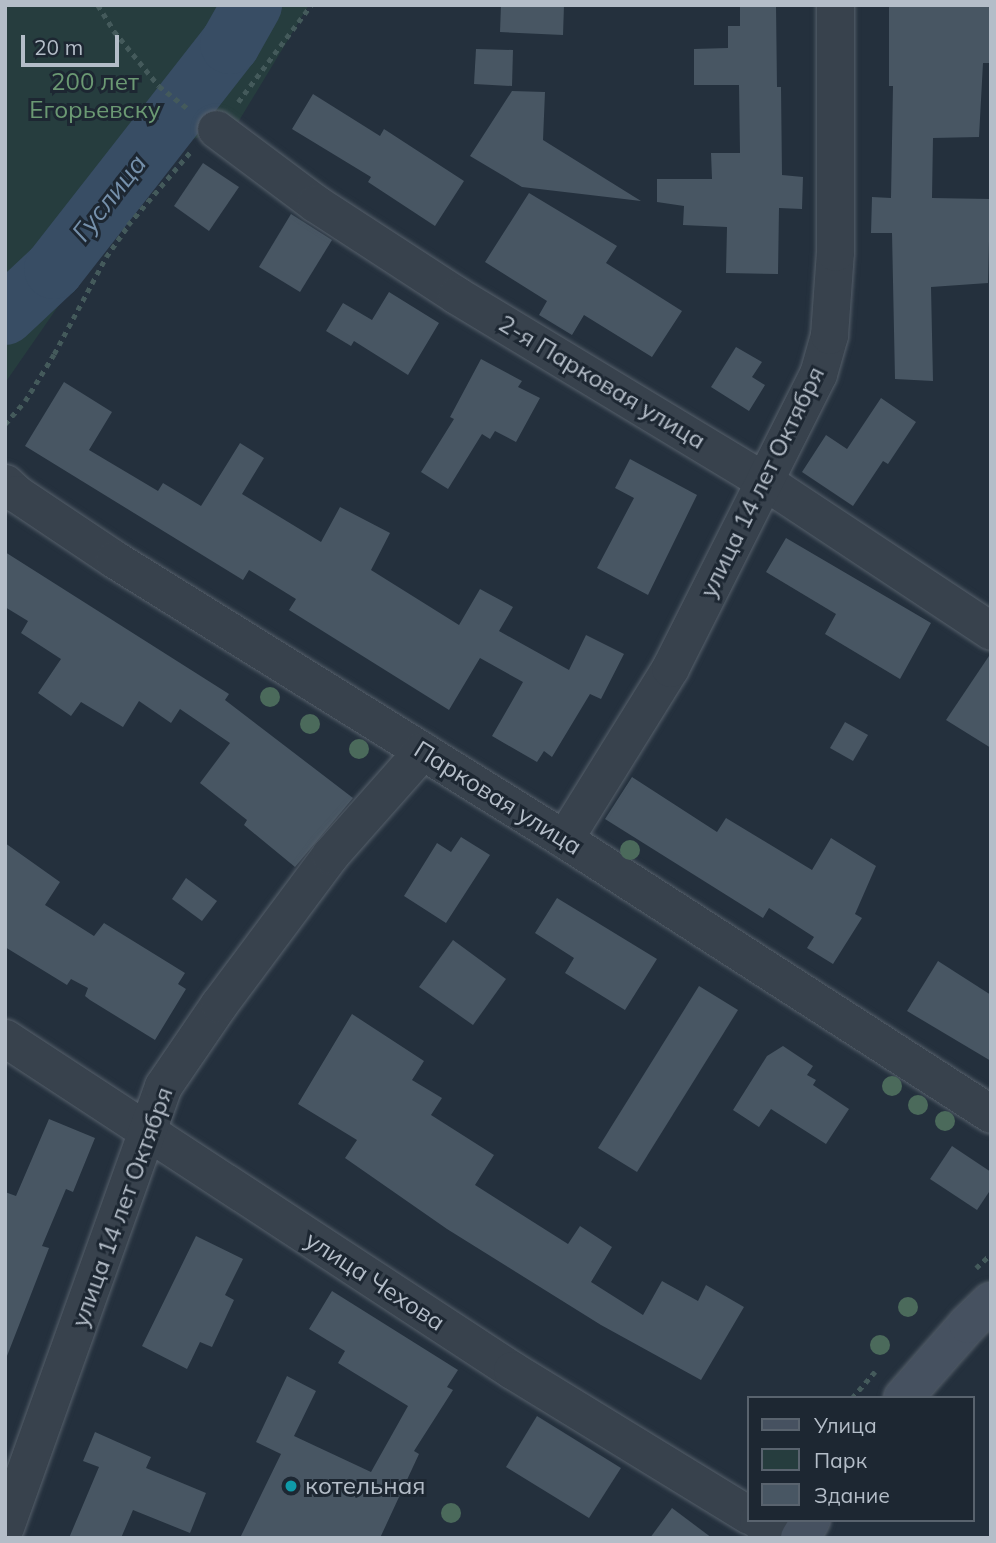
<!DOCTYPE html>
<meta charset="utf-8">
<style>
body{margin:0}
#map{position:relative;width:996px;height:1543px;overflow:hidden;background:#24303d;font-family:Mulish,sans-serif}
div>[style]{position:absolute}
.green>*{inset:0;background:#263d3e}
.river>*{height:60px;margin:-30px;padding:0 30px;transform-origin:30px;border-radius:30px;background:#384d64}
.building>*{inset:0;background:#485663}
.path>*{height:4.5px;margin-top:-2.25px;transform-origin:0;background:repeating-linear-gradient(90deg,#445a5b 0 5px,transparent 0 10px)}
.roads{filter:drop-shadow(0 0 2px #56606b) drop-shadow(0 0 2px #56606b)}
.minor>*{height:37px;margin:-18.5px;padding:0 18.5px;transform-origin:18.5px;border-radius:18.5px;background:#38424d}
.secondary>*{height:38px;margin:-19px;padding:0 19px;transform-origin:19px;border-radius:19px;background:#465160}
.trees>*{width:20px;height:20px;margin:-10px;border-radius:50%;background:#4b6a5b}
.dots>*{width:19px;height:19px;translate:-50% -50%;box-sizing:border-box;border:4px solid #1d2732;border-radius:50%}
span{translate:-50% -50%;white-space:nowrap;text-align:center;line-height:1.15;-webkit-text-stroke:6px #1d2732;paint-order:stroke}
.park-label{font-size:24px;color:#6b9973}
.street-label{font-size:24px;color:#b4bdc8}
.poi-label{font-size:24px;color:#b4bdc8}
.left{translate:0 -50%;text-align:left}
.water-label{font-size:26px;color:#7590ab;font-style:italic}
.frame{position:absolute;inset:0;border:7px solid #b4bdc8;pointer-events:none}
.legend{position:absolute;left:747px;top:1396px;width:228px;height:126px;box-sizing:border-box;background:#1d2732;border:2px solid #59636e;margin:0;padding:9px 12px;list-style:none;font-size:21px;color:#b4bdc8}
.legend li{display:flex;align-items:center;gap:14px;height:35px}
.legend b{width:35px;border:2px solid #59636e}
.scale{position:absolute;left:21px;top:35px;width:98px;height:32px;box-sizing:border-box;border:4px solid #b4bdc8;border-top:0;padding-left:9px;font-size:21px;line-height:24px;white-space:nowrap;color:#b4bdc8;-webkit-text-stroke:5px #1d2732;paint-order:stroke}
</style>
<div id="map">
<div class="green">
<i style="clip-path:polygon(5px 5px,309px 5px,237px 124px,168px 148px,5px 383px)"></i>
</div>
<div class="river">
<i style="left:5px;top:315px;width:67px;rotate:-43.2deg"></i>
<i style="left:54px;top:269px;width:286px;rotate:-52deg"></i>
<i style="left:230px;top:44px;width:45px;rotate:-60.6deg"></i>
</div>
<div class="building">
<i style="clip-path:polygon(501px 5px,564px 5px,563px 35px,500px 32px)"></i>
<i style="clip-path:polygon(740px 5px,776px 5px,777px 87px,781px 87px,782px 175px,803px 177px,802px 209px,779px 208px,778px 274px,726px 273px,727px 227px,683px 225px,684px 206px,657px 202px,657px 179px,712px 179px,711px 153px,740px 153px,739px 85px,694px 85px,694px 49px,728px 48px,728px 26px,740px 26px)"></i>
<i style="clip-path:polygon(889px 5px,991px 5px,991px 63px,983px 63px,979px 137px,933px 138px,932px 198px,990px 199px,988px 283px,931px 287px,933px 381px,895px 379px,892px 233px,871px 233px,872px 197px,891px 198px,893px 86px,889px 86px)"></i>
<i style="clip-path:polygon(476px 49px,513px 50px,512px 86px,474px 84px)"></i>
<i style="clip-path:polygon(512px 91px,545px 92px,543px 140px,641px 201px,522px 187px,470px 156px)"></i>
<i style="clip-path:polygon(313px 94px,380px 136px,384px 129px,464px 181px,435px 226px,368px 182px,371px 177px,292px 129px)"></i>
<i style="clip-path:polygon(203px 163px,239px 187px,209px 231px,174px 206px)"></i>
<i style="clip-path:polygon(529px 193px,617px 246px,606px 263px,682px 311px,652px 357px,584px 315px,572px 335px,539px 315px,547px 301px,485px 262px)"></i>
<i style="clip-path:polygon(291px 214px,332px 240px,300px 292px,259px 267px)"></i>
<i style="clip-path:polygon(389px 292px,439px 323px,408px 375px,354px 341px,351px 346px,326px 331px,343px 303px,372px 320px)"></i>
<i style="clip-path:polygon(736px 347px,762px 362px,752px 377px,765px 385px,749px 411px,711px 387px)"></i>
<i style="clip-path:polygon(481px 359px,522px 381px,518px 387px,540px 398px,516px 442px,495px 431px,490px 439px,482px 434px,448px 489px,421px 472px,454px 419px,450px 417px)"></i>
<i style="clip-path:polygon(64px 382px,112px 412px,89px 450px,158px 491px,163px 483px,201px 506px,240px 443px,264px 458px,242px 494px,321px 542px,340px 507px,390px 533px,371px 570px,459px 625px,480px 589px,513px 607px,499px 631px,569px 670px,586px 635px,624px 654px,601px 699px,590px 694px,552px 757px,544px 751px,537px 762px,492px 736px,523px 682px,480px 658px,449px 710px,289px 610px,296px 599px,249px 570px,243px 580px,25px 446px)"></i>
<i style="clip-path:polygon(881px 398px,916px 422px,888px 464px,883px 461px,853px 506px,802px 472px,826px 435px,847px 449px)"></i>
<i style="clip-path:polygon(630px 459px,697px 495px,648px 595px,597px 568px,634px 498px,615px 488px)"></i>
<i style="clip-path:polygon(786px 538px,931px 623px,900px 679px,825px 634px,836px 614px,766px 572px)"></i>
<i style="clip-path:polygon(5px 552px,229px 694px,225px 700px,353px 798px,295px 867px,244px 825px,247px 820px,200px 783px,230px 743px,180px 709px,171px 723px,139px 701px,123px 727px,81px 702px,71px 716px,38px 693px,61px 659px,21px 633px,28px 621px,5px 607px)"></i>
<i style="clip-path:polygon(991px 653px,991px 748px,946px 720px)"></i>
<i style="clip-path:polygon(845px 722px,868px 735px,853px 761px,830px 748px)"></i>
<i style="clip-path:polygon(632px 777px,717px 832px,726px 818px,812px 870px,831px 838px,876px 866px,855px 914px,862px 918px,833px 964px,807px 948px,814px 937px,769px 908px,763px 918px,605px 819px)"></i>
<i style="clip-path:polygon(461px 837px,490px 855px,446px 923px,404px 896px,437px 843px,451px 852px)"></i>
<i style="clip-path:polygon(5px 843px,60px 882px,45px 905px,94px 936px,104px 923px,185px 973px,178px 984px,186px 989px,155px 1040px,90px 1000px,85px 996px,88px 988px,71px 979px,67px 985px,5px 947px)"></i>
<i style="clip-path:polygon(186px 878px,217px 901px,202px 921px,172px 899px)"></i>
<i style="clip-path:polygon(557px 898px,657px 959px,625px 1010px,565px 973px,574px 958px,535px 933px)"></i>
<i style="clip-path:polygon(453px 940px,506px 979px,473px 1025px,419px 987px)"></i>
<i style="clip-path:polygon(938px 961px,991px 995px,991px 1061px,907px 1011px)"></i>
<i style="clip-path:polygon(699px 986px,738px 1010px,637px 1172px,598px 1148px)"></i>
<i style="clip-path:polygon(352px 1014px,424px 1061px,412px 1080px,442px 1098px,431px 1115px,494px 1155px,475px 1185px,568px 1244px,580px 1226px,612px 1247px,591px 1282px,643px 1315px,662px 1281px,698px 1301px,706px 1285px,744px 1307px,701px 1380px,601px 1325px,447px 1229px,345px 1158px,357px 1140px,298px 1104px)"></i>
<i style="clip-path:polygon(783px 1046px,813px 1066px,807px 1075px,816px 1080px,813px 1085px,849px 1109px,826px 1144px,771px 1109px,759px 1127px,733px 1110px,767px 1056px)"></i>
<i style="clip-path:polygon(49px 1119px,95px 1138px,73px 1192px,66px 1189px,42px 1246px,49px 1248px,7px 1356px,5px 1192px,16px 1196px)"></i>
<i style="clip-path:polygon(952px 1146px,991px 1172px,991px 1189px,977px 1210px,930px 1179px)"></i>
<i style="clip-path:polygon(196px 1236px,243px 1259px,225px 1295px,234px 1300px,212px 1347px,200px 1342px,187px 1369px,142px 1346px)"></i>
<i style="clip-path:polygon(332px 1291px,458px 1370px,447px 1387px,453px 1390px,414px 1451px,419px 1454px,380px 1538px,240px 1538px,281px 1454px,256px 1442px,287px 1376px,316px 1391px,294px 1436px,371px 1472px,408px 1406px,338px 1363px,345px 1351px,309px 1329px)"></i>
<i style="clip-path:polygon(537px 1416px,621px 1468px,589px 1518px,506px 1467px)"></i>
<i style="clip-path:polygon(95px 1432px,151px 1457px,146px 1468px,206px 1493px,190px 1533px,133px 1510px,121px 1538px,69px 1538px,99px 1467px,83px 1461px)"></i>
<i style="clip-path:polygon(672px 1508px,712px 1538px,650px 1538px)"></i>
</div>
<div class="path">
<i style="left:98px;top:5px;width:31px;rotate:58deg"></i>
<i style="left:114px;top:31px;width:71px;rotate:50.7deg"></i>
<i style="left:159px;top:86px;width:39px;rotate:38deg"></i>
<i style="left:238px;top:102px;width:121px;rotate:-53deg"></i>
<i style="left:5px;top:424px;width:30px;rotate:-49deg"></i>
<i style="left:25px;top:401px;width:55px;rotate:-58.3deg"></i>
<i style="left:54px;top:354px;width:110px;rotate:-61.8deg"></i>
<i style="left:106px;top:257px;width:39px;rotate:-55deg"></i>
<i style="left:128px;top:225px;width:97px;rotate:-49.6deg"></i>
<i style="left:976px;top:1268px;width:21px;rotate:-43deg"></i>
<i style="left:852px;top:1398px;width:35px;rotate:-49deg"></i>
</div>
<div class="roads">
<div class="minor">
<i style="left:216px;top:129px;width:124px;rotate:36.8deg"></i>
<i style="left:315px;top:203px;width:168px;rotate:33.1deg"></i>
<i style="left:456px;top:295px;width:362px;rotate:31.1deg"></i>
<i style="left:766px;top:482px;width:270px;rotate:33.5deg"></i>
<i style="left:5px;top:483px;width:16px;rotate:43deg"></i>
<i style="left:17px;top:494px;width:117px;rotate:33.8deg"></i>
<i style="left:114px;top:559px;width:530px;rotate:31.89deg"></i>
<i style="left:564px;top:839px;width:508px;rotate:32.78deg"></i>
<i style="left:564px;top:839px;width:201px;rotate:-58.2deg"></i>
<i style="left:670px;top:668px;width:329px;rotate:-63.3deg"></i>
<i style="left:818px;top:374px;width:41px;rotate:-74.2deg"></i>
<i style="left:829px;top:335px;width:83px;rotate:-85.9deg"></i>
<i style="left:835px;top:252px;width:247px;rotate:-90deg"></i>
<i style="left:5px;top:1038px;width:606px;rotate:33.22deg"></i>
<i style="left:512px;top:1370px;width:278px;rotate:31.5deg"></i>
<i style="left:758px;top:1520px;width:34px;rotate:32deg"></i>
<i style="left:5px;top:1527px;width:468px;rotate:-70.3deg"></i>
<i style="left:163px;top:1086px;width:99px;rotate:-55.7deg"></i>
<i style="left:219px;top:1004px;width:186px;rotate:-53.3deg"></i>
<i style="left:330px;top:855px;width:139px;rotate:-48.5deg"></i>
</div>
<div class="secondary">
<i style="left:903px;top:1398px;width:98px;rotate:-48.7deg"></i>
<i style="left:968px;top:1324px;width:32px;rotate:-44deg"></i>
<i style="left:800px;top:1538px;width:21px;rotate:-59deg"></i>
</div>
</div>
<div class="trees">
<i style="left:270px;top:697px"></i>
<i style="left:310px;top:724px"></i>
<i style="left:359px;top:749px"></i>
<i style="left:630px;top:850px"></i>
<i style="left:892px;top:1086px"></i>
<i style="left:918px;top:1105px"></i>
<i style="left:945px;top:1121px"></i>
<i style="left:908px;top:1307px"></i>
<i style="left:880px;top:1345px"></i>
<i style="left:451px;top:1513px"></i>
</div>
<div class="dots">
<i style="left:291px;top:1486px;background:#0f9aa8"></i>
</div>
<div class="park-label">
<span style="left:95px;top:96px">200 лет<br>Егорьевску</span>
</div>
<div class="street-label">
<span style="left:602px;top:382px;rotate:31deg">2-я Парковая улица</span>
<span style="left:762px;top:482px;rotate:-64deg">улица 14 лет Октября</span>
<span style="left:498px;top:798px;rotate:32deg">Парковая улица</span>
<span style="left:122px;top:1207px;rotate:-70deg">улица 14 лет Октября</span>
<span style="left:375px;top:1281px;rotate:33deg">улица Чехова</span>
</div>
<div class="poi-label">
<span class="left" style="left:305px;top:1486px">котельная</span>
</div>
<div class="water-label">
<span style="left:109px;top:198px;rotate:-52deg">Гуслица</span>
</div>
<div class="frame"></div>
<ul class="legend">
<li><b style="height:9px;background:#465160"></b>Улица</li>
<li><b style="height:19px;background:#263d3e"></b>Парк</li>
<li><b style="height:19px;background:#485663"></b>Здание</li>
</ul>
<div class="scale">20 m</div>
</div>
